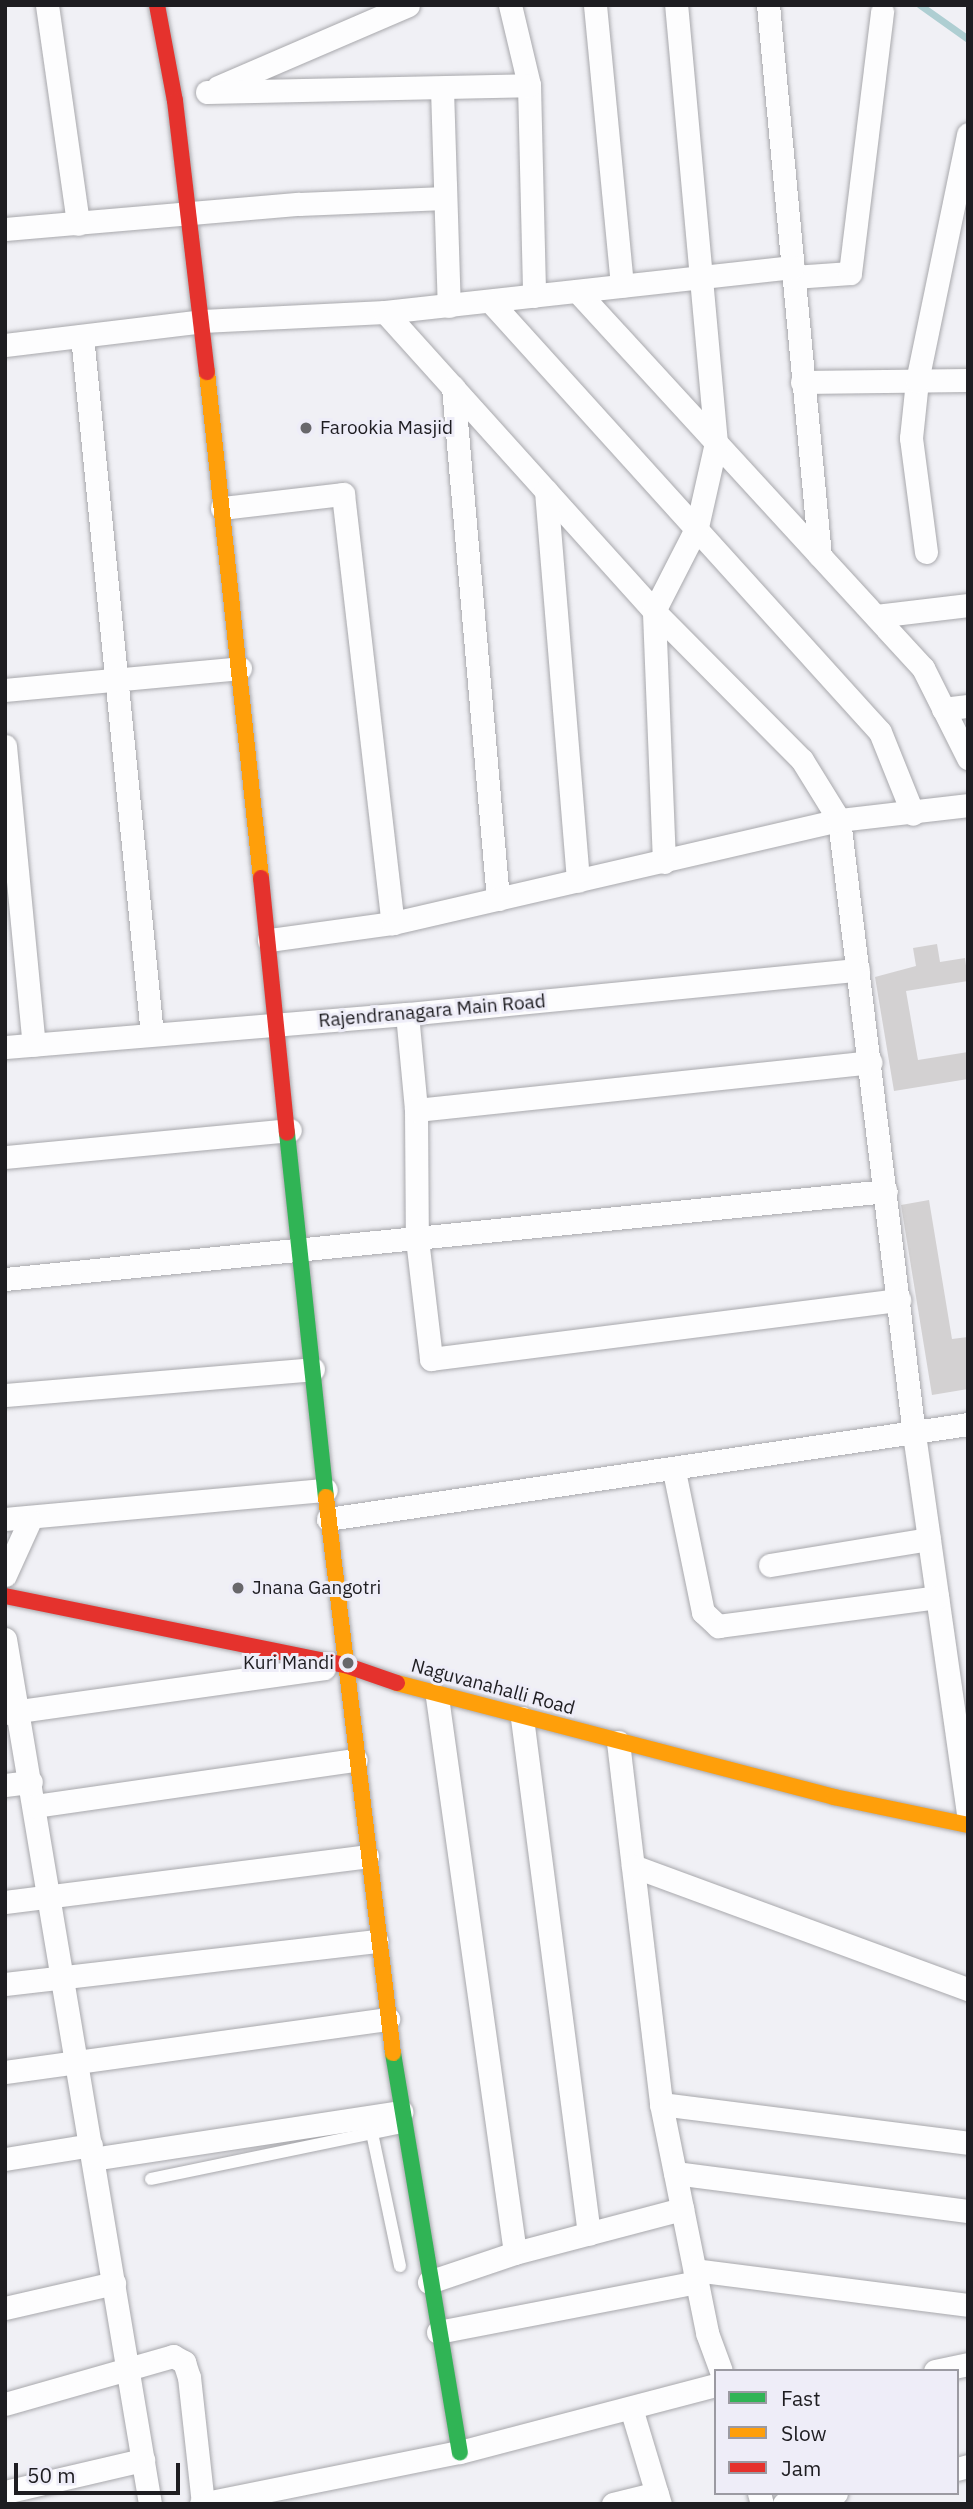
<!DOCTYPE html>
<style>
body{margin:0}
#map{position:relative;width:973px;height:2509px;overflow:hidden;background:#f0f0f5;font-family:"IBM Plex Sans",sans-serif}
div>[style]{position:absolute}
.stream>*{height:7px;margin:-3.5px;padding:0 3.5px;transform-origin:3.5px;border-radius:3.5px;background:#aeced2}
.building>*{inset:0;background:#d3d1d2}
.roads{filter:drop-shadow(0 0 2px #a8a8ac) drop-shadow(0 0 2px #a8a8ac)}
.lane>*{height:12px;margin:-6px;padding:0 6px;transform-origin:6px;border-radius:6px;background:#fdfdfe}
.street>*{height:23px;margin:-11.5px;padding:0 11.5px;transform-origin:11.5px;border-radius:11.5px;background:#fdfdfe}
.fast>*{height:16px;margin:-8px;padding:0 8px;transform-origin:8px;border-radius:8px;background:#30b455}
.slow>*{height:16px;margin:-8px;padding:0 8px;transform-origin:8px;border-radius:8px;background:#ff9f0a}
.jam>*{height:16px;margin:-8px;padding:0 8px;transform-origin:8px;border-radius:8px;background:#e5322d}
.dots>*{width:19px;height:19px;translate:-50% -50%;box-sizing:border-box;border:4px solid #eeedf8;border-radius:50%}
span{translate:-50% -50%;white-space:nowrap;text-align:center;line-height:1.15;-webkit-text-stroke:6px #eeedf8;paint-order:stroke}
.poi-label{font-size:19px;color:#1e1d21}
.left{translate:0 -50%;text-align:left}
.right{translate:-100% -50%;text-align:right}
.street-label{font-size:19px;color:#1e1d21}
.frame{position:absolute;inset:0;border:7px solid #1e1d21;pointer-events:none}
.legend{position:absolute;left:714px;top:2369px;width:245px;height:126px;box-sizing:border-box;background:#eeedf8;border:2px solid #9b9aa2;margin:0;padding:9px 12px;list-style:none;font-size:21px;color:#1e1d21}
.legend li{display:flex;align-items:center;gap:14px;height:35px}
.legend b{width:35px;border:2px solid #9b9aa2}
.scale{position:absolute;left:14px;top:2463px;width:166px;height:32px;box-sizing:border-box;border:4px solid #1e1d21;border-top:0;padding-left:9px;font-size:21px;line-height:24px;white-space:nowrap;color:#1e1d21;-webkit-text-stroke:5px #eeedf8;paint-order:stroke}
</style>
<div id="map">
<div class="stream">
<i style="left:920px;top:5px;width:59px;rotate:35.3deg"></i>
</div>
<div class="building">
<i style="clip-path:polygon(937px 944px,940px 962px,965px 958px,968px 981px,906px 991px,918px 1060px,968px 1052px,968px 1079px,894px 1091px,875px 977px,916px 966px,913px 948px)"></i>
<i style="clip-path:polygon(929px 1200px,952px 1339px,968px 1337px,968px 1389px,932px 1395px,901px 1205px)"></i>
</div>
<div class="roads">
<div class="lane">
<i style="left:372px;top:2133px;width:136px;rotate:78.1deg"></i>
<i style="left:151px;top:2179px;width:257px;rotate:-11.7deg"></i>
</div>
<div class="street">
<i style="left:47px;top:5px;width:221px;rotate:81.9deg"></i>
<i style="left:510px;top:5px;width:82px;rotate:76.6deg"></i>
<i style="left:529px;top:85px;width:211px;rotate:88.6deg"></i>
<i style="left:595px;top:5px;width:282px;rotate:84.5deg"></i>
<i style="left:768px;top:5px;width:553px;rotate:84.61deg"></i>
<i style="left:218px;top:87px;width:207px;rotate:-23.3deg"></i>
<i style="left:442px;top:89px;width:217px;rotate:88.2deg"></i>
<i style="left:207px;top:92px;width:322px;rotate:-1.2deg"></i>
<i style="left:5px;top:229px;width:295px;rotate:-4.9deg"></i>
<i style="left:299px;top:204px;width:146px;rotate:-2.4deg"></i>
<i style="left:794px;top:277px;width:56px;rotate:-4.1deg"></i>
<i style="left:850px;top:273px;width:263px;rotate:-83deg"></i>
<i style="left:577px;top:291px;width:512px;rotate:47.46deg"></i>
<i style="left:923px;top:668px;width:101px;rotate:63.4deg"></i>
<i style="left:490px;top:301px;width:581px;rotate:47.86deg"></i>
<i style="left:880px;top:732px;width:88px;rotate:68.1deg"></i>
<i style="left:385px;top:312px;width:402px;rotate:48deg"></i>
<i style="left:654px;top:611px;width:210px;rotate:45.2deg"></i>
<i style="left:802px;top:760px;width:70px;rotate:58.3deg"></i>
<i style="left:839px;top:820px;width:619px;rotate:83.04deg"></i>
<i style="left:914px;top:1434px;width:385px;rotate:81.9deg"></i>
<i style="left:82px;top:336px;width:702px;rotate:84.28deg"></i>
<i style="left:5px;top:345px;width:198px;rotate:-6.9deg"></i>
<i style="left:202px;top:321px;width:183px;rotate:-2.8deg"></i>
<i style="left:385px;top:312px;width:410px;rotate:-6.3deg"></i>
<i style="left:802px;top:382px;width:166px;rotate:-0.7deg"></i>
<i style="left:453px;top:387px;width:514px;rotate:84.98deg"></i>
<i style="left:546px;top:491px;width:391px;rotate:85.3deg"></i>
<i style="left:222px;top:508px;width:122px;rotate:-6.6deg"></i>
<i style="left:343px;top:494px;width:432px;rotate:83.4deg"></i>
<i style="left:926px;top:552px;width:115px;rotate:-97.5deg"></i>
<i style="left:911px;top:438px;width:57px;rotate:-84deg"></i>
<i style="left:917px;top:381px;width:252px;rotate:-78.3deg"></i>
<i style="left:876px;top:616px;width:93px;rotate:-6.8deg"></i>
<i style="left:5px;top:690px;width:236px;rotate:-5.3deg"></i>
<i style="left:943px;top:709px;width:25px;rotate:-7deg"></i>
<i style="left:5px;top:746px;width:300px;rotate:84.5deg"></i>
<i style="left:664px;top:862px;width:251px;rotate:-92.3deg"></i>
<i style="left:654px;top:611px;width:94px;rotate:-62.9deg"></i>
<i style="left:697px;top:527px;width:86px;rotate:-77.3deg"></i>
<i style="left:716px;top:443px;width:440px;rotate:-95.2deg"></i>
<i style="left:269px;top:940px;width:125px;rotate:-7.8deg"></i>
<i style="left:393px;top:923px;width:458px;rotate:-13deg"></i>
<i style="left:839px;top:820px;width:130px;rotate:-6.6deg"></i>
<i style="left:407px;top:1014px;width:96px;rotate:84.6deg"></i>
<i style="left:416px;top:1110px;width:129px;rotate:89.6deg"></i>
<i style="left:417px;top:1239px;width:121px;rotate:83.3deg"></i>
<i style="left:431px;top:1359px;width:472px;rotate:-7.2deg"></i>
<i style="left:5px;top:1047px;width:403px;rotate:-4.7deg"></i>
<i style="left:407px;top:1014px;width:453px;rotate:-5.6deg"></i>
<i style="left:416px;top:1110px;width:457px;rotate:-6deg"></i>
<i style="left:5px;top:1157px;width:286px;rotate:-5.4deg"></i>
<i style="left:5px;top:1279px;width:885px;rotate:-5.7deg"></i>
<i style="left:5px;top:1395px;width:309px;rotate:-4.8deg"></i>
<i style="left:674px;top:1471px;width:144px;rotate:78.4deg"></i>
<i style="left:703px;top:1612px;width:21px;rotate:43deg"></i>
<i style="left:718px;top:1626px;width:221px;rotate:-7.5deg"></i>
<i style="left:5px;top:1519px;width:322px;rotate:-5.2deg"></i>
<i style="left:328px;top:1519px;width:647px;rotate:-8.44deg"></i>
<i style="left:770px;top:1565px;width:161px;rotate:-9.3deg"></i>
<i style="left:5px;top:1575px;width:60px;rotate:-65.6deg"></i>
<i style="left:5px;top:1639px;width:877px;rotate:80.48deg"></i>
<i style="left:437px;top:1697px;width:561px;rotate:82.01deg"></i>
<i style="left:5px;top:1713px;width:322px;rotate:-8deg"></i>
<i style="left:522px;top:1718px;width:520px;rotate:82.6deg"></i>
<i style="left:618px;top:1742px;width:365px;rotate:83.2deg"></i>
<i style="left:661px;top:2104px;width:234px;rotate:78.6deg"></i>
<i style="left:707px;top:2333px;width:40px;rotate:69.8deg"></i>
<i style="left:5px;top:1785px;width:26px;rotate:-7deg"></i>
<i style="left:35px;top:1806px;width:324px;rotate:-8.2deg"></i>
<i style="left:633px;top:1866px;width:357px;rotate:20.2deg"></i>
<i style="left:5px;top:1902px;width:365px;rotate:-7.2deg"></i>
<i style="left:5px;top:1984px;width:374px;rotate:-6.6deg"></i>
<i style="left:5px;top:2072px;width:387px;rotate:-7.9deg"></i>
<i style="left:661px;top:2104px;width:309px;rotate:7.2deg"></i>
<i style="left:5px;top:2159px;width:87px;rotate:-9.2deg"></i>
<i style="left:93px;top:2159px;width:312px;rotate:-8.7deg"></i>
<i style="left:675px;top:2173px;width:295px;rotate:7.4deg"></i>
<i style="left:695px;top:2270px;width:275px;rotate:7.3deg"></i>
<i style="left:429px;top:2282px;width:91px;rotate:-18.6deg"></i>
<i style="left:515px;top:2253px;width:173px;rotate:-14.8deg"></i>
<i style="left:5px;top:2308px;width:112px;rotate:-12.9deg"></i>
<i style="left:438px;top:2332px;width:264px;rotate:-10.9deg"></i>
<i style="left:935px;top:2371px;width:34px;rotate:-12deg"></i>
<i style="left:5px;top:2404px;width:175px;rotate:-15.9deg"></i>
<i style="left:173px;top:2356px;width:13px;rotate:29deg"></i>
<i style="left:184px;top:2362px;width:16px;rotate:72deg"></i>
<i style="left:189px;top:2377px;width:127px;rotate:83.7deg"></i>
<i style="left:631px;top:2408px;width:100px;rotate:73.2deg"></i>
<i style="left:957px;top:2469px;width:11px;rotate:-15deg"></i>
<i style="left:5px;top:2492px;width:142px;rotate:-13.1deg"></i>
<i style="left:759px;top:2493px;width:11px;rotate:75deg"></i>
<i style="left:201px;top:2504px;width:264px;rotate:-11.4deg"></i>
<i style="left:460px;top:2452px;width:265px;rotate:-14.7deg"></i>
<i style="left:613px;top:2504px;width:45px;rotate:-14deg"></i>
<i style="left:784px;top:2504px;width:53px;rotate:-11.9deg"></i>
</div>
<div class="fast">
<i style="left:287px;top:1133px;width:366px;rotate:83.9deg"></i>
<i style="left:393px;top:2053px;width:405px;rotate:80.5deg"></i>
</div>
<div class="slow">
<i style="left:207px;top:372px;width:509px;rotate:83.91deg"></i>
<i style="left:326px;top:1497px;width:560px;rotate:83.13deg"></i>
<i style="left:397px;top:1683px;width:452px;rotate:14.6deg"></i>
<i style="left:834px;top:1797px;width:137px;rotate:11.8deg"></i>
</div>
<div class="jam">
<i style="left:157px;top:5px;width:98px;rotate:79.4deg"></i>
<i style="left:175px;top:101px;width:273px;rotate:83.3deg"></i>
<i style="left:261px;top:878px;width:256px;rotate:84.2deg"></i>
<i style="left:5px;top:1596px;width:347px;rotate:11.5deg"></i>
<i style="left:345px;top:1665px;width:55px;rotate:19.1deg"></i>
</div>
</div>
<div class="dots">
<i style="left:306px;top:428px;background:#68676b"></i>
<i style="left:238px;top:1588px;background:#68676b"></i>
<i style="left:348px;top:1663px;background:#68676b"></i>
</div>
<div class="poi-label">
<span class="left" style="left:320px;top:428px">Farookia Masjid</span>
<span class="left" style="left:252px;top:1588px">Jnana Gangotri</span>
<span class="right" style="left:334px;top:1663px">Kuri Mandi</span>
</div>
<div class="street-label">
<span style="left:432px;top:1011px;rotate:-5deg">Rajendranagara Main Road</span>
<span style="left:493px;top:1687px;rotate:15deg">Naguvanahalli Road</span>
</div>
<div class="frame"></div>
<ul class="legend">
<li><b style="height:9px;background:#30b455"></b>Fast</li>
<li><b style="height:9px;background:#ff9f0a"></b>Slow</li>
<li><b style="height:9px;background:#e5322d"></b>Jam</li>
</ul>
<div class="scale">50 m</div>
</div>
